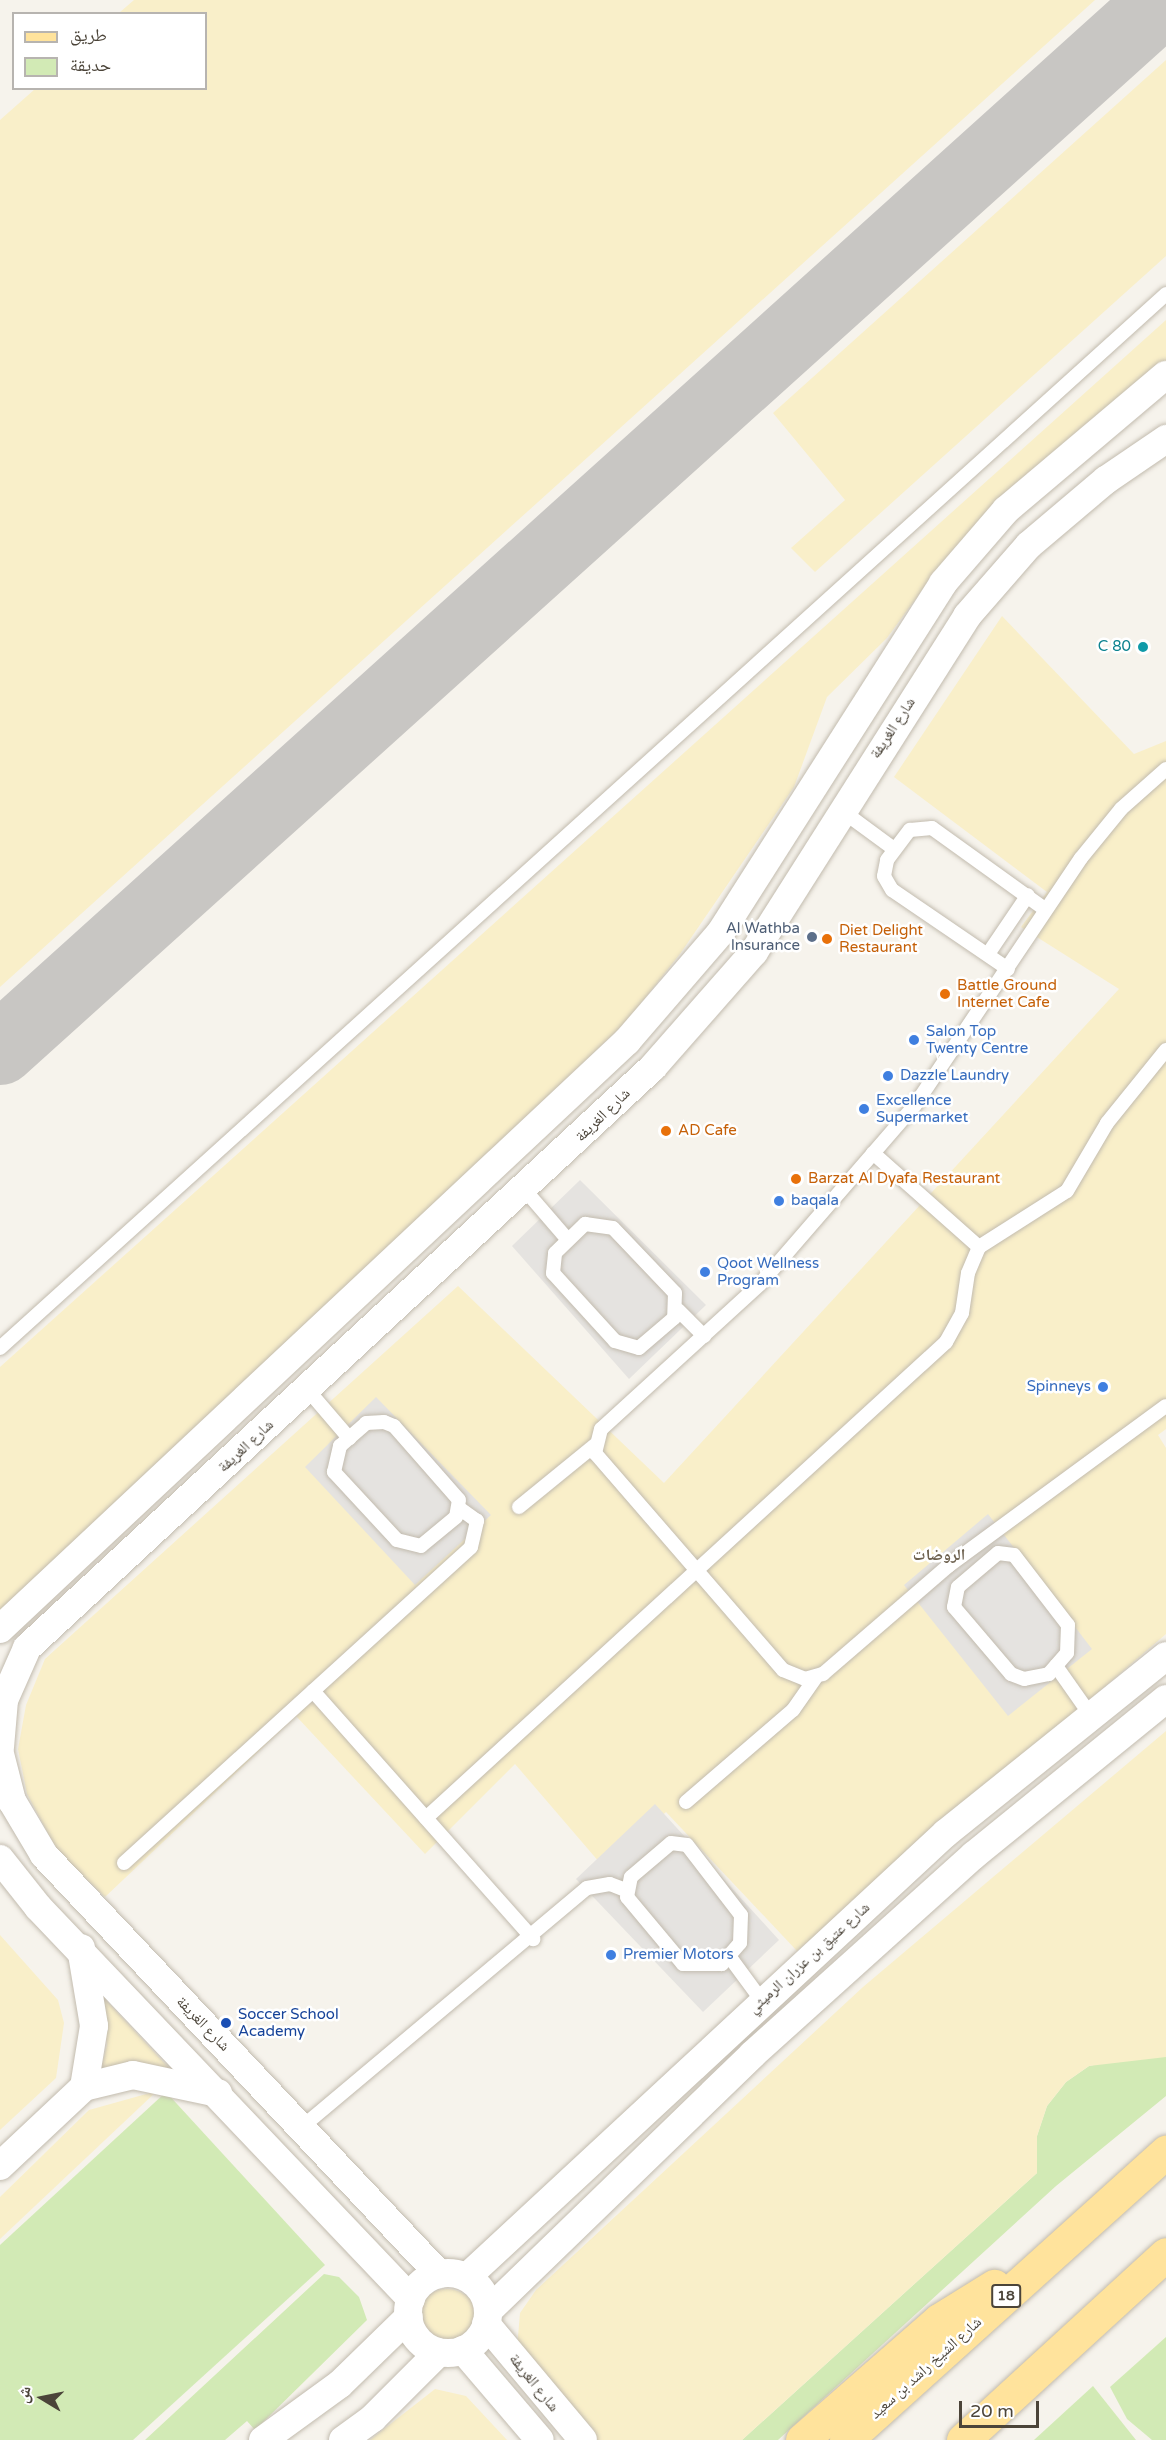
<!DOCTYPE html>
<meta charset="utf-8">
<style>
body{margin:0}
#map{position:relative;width:1166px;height:2440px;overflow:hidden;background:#f6f3ec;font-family:"Varela Round","Noto Naskh Arabic",sans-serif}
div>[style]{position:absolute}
.green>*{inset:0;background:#d2eab5}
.sand>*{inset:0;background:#f9efc9}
.round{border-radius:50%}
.parking>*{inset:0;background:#e5e3e0}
.taxiway>*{height:72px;margin:-36px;padding:0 36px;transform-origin:36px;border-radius:36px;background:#c8c6c3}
.roads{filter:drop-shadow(0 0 2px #c2bbae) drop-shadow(0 0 2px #c2bbae)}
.service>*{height:14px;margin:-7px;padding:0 7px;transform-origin:7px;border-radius:7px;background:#fff}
.minor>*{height:28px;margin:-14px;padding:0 14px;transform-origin:14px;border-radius:14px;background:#fff}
.minor>.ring{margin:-14px;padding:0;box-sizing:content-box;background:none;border:28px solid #fff;border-radius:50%}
.primary>*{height:33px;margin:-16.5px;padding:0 16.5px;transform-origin:16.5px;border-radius:16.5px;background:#ffe39c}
.dots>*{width:16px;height:16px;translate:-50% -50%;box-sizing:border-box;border:3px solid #fff;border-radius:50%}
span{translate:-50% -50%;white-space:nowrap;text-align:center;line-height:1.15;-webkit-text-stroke:5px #fff;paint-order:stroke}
.shield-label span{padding:2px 4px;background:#fff;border:2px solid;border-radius:4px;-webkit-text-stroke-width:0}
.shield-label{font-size:14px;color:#4b4439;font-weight:700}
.culture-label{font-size:15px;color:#0d838f}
.right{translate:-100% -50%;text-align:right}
.street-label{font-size:15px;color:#4b4439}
.service-label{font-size:15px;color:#4e5e75}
.food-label{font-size:15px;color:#c56008}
.left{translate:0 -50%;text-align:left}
.shop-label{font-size:15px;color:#366cbe}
.transit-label{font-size:15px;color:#164399}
.neighbourhood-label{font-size:16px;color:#6e6250;font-weight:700}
.legend{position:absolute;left:12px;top:12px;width:195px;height:78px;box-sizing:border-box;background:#fff;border:2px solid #b7b4b0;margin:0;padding:8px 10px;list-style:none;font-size:18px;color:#4b4439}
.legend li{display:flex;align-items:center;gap:12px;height:30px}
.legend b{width:30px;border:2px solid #b7b4b0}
.north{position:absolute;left:12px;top:2368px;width:60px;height:60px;-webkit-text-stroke:4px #fff;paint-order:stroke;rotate:280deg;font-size:16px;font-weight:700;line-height:24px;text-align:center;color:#4b4439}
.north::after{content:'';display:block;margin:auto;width:21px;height:27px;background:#4b4439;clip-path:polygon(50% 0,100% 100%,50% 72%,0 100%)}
.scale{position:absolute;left:959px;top:2401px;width:80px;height:27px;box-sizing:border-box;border:3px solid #4b4439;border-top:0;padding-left:8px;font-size:18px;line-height:21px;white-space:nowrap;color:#4b4439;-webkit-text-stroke:4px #fff;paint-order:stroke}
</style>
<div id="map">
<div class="green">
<i style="clip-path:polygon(1133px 2057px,1166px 2057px,1166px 2096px,1056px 2186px,778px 2440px,742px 2440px,1037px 2173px,1037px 2136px,1047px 2106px,1066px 2082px,1089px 2066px)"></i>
<i style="clip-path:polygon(166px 2092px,325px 2265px,133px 2440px,0 2440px,0 2245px)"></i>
<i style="clip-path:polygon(324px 2274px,339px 2277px,359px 2297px,367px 2320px,255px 2430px,247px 2421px,225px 2440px,145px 2440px)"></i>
<i style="clip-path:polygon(1166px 2337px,1166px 2440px,1152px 2440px,1127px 2419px,1110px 2387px)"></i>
<i style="clip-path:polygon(1093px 2386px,1136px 2440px,1034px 2440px)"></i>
</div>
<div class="sand">
<i style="clip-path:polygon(134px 0,1095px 0,0 987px,0 120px,35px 89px,206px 88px,206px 14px,119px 13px)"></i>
<i style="clip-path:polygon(1166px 60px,1166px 256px,815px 572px,791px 548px,845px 500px,773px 413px)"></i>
<i style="clip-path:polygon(1166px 320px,1166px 369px,936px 571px,887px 638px,827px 697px,794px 787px,680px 954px,626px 1022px,0 1615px,0 1367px)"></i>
<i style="clip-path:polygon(1002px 616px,1134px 754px,1166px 741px,1166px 1429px,1158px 1435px,1166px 1448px,1166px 1634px,797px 1951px,666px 1812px,606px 1870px,515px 1764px,425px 1854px,296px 1716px,105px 1897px,57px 1850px,27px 1794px,18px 1749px,26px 1705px,45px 1659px,458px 1286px,664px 1483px,1119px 989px,1021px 927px,1047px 892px,894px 777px)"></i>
<i style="clip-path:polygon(1166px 1731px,1166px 2057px,1089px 2066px,1066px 2082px,1047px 2106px,1037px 2136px,1037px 2173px,742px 2440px,582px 2440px,593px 2429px,517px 2348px,520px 2313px,536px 2290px,863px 1987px)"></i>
<i style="clip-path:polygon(0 1935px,58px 2000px,64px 2023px,56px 2078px,0 2130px)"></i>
<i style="clip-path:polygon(100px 1994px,170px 2069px,98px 2081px,107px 2045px)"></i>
<i style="clip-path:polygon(157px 2091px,0 2239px,0 2197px,89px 2110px)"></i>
<i class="round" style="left:415px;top:2289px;width:64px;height:64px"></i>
<i style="clip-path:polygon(435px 2389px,466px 2396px,507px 2440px,370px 2440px)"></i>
</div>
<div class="parking">
<i style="clip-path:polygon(580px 1180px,706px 1305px,629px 1379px,512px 1246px)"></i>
<i style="clip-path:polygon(376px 1397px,491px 1515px,415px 1585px,305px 1467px)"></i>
<i style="clip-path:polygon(988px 1514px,1092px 1649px,1008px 1716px,904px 1585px)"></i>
<i style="clip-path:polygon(655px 1804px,779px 1940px,703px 2012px,576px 1879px)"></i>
</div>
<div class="taxiway">
<i style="left:0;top:1049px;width:1567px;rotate:-42.03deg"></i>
</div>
<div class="roads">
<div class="service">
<i style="left:1166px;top:769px;width:60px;rotate:138.4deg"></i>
<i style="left:1121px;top:809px;width:63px;rotate:129.2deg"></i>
<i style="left:1081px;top:858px;width:298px;rotate:123.9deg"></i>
<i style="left:915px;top:1105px;width:237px;rotate:130.9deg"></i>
<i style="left:760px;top:1284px;width:215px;rotate:137.6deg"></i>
<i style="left:601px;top:1429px;width:25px;rotate:104deg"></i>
<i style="left:595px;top:1453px;width:287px;rotate:49.1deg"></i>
<i style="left:783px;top:1670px;width:24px;rotate:22deg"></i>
<i style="left:805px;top:1679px;width:19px;rotate:-16deg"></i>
<i style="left:823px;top:1674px;width:165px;rotate:-40.8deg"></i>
<i style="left:948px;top:1566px;width:270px;rotate:-36.3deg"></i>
<i style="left:841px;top:810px;width:66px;rotate:36.3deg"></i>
<i style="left:988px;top:954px;width:71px;rotate:-55.9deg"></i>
<i style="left:1008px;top:969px;width:140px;rotate:-145.7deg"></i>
<i style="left:892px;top:890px;width:16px;rotate:-120deg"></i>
<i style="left:884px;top:876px;width:16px;rotate:-79deg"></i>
<i style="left:887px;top:860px;width:38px;rotate:-53deg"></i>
<i style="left:910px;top:830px;width:22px;rotate:-5deg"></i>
<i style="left:932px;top:828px;width:140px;rotate:35.7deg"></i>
<i style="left:873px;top:1153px;width:142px;rotate:41.6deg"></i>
<i style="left:524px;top:1189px;width:67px;rotate:49.2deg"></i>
<i style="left:585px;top:1224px;width:28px;rotate:8deg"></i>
<i style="left:613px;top:1228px;width:90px;rotate:46.4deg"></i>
<i style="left:675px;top:1293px;width:25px;rotate:92deg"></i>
<i style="left:674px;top:1318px;width:46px;rotate:139.4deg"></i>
<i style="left:639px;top:1348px;width:25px;rotate:-164deg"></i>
<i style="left:615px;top:1341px;width:92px;rotate:-132.4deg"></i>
<i style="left:553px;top:1273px;width:20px;rotate:-84deg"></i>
<i style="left:555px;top:1253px;width:42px;rotate:-44deg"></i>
<i style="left:678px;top:1310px;width:37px;rotate:45deg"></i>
<i style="left:0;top:1348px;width:1572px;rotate:-42.11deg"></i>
<i style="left:307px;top:1389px;width:65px;rotate:49.4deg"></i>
<i style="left:384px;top:1422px;width:11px;rotate:22deg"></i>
<i style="left:394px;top:1426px;width:98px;rotate:48.7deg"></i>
<i style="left:459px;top:1500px;width:17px;rotate:100deg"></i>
<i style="left:456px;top:1517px;width:45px;rotate:140.4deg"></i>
<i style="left:421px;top:1546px;width:25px;rotate:-166deg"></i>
<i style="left:397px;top:1540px;width:93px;rotate:-132.8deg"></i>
<i style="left:334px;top:1472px;width:27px;rotate:-77deg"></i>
<i style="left:340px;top:1446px;width:35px;rotate:-41deg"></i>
<i style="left:366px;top:1423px;width:18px;rotate:-3deg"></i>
<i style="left:519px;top:1507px;width:98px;rotate:-39.2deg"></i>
<i style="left:998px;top:1553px;width:16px;rotate:7deg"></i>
<i style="left:1014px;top:1555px;width:88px;rotate:52.4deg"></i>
<i style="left:1068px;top:1625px;width:28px;rotate:92deg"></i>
<i style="left:1067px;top:1653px;width:28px;rotate:131deg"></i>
<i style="left:1049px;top:1674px;width:25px;rotate:169deg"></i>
<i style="left:1024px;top:1679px;width:14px;rotate:-159deg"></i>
<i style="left:1011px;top:1674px;width:88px;rotate:-130.4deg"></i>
<i style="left:954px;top:1607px;width:20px;rotate:-79deg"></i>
<i style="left:958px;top:1587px;width:52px;rotate:-40.4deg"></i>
<i style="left:1056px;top:1666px;width:57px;rotate:54.9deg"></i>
<i style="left:313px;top:1691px;width:332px;rotate:48.4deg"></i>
<i style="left:686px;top:1802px;width:141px;rotate:-40.7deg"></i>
<i style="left:793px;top:1710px;width:39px;rotate:-55deg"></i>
<i style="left:426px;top:1818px;width:705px;rotate:-42.47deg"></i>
<i style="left:946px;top:1342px;width:33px;rotate:-61deg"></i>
<i style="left:962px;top:1313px;width:40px;rotate:-81.5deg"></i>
<i style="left:968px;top:1273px;width:28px;rotate:-67deg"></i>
<i style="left:979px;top:1247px;width:104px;rotate:-32.5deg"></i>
<i style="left:1067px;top:1191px;width:79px;rotate:-59.5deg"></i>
<i style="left:1107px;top:1123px;width:94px;rotate:-51.1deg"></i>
<i style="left:671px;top:1843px;width:16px;rotate:7deg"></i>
<i style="left:687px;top:1845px;width:88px;rotate:52.4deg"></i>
<i style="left:741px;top:1915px;width:28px;rotate:92deg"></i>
<i style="left:740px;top:1943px;width:28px;rotate:131deg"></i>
<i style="left:722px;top:1964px;width:39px;rotate:180deg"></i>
<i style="left:683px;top:1964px;width:87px;rotate:-129.9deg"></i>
<i style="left:627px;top:1897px;width:20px;rotate:-79deg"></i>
<i style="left:631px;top:1877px;width:52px;rotate:-40.4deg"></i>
<i style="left:124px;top:1863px;width:469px;rotate:-42.3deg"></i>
<i style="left:471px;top:1547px;width:27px;rotate:-77deg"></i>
<i style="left:477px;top:1521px;width:22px;rotate:-144deg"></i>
<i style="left:729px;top:1956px;width:56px;rotate:53.7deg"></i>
<i style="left:302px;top:2127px;width:372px;rotate:-40deg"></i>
<i style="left:587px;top:1888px;width:23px;rotate:-10deg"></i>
<i style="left:610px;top:1884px;width:17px;rotate:21deg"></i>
</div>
<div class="minor">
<i style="left:0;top:1629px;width:860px;rotate:-43.16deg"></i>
<i style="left:627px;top:1041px;width:144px;rotate:-49.2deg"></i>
<i style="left:721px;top:932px;width:414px;rotate:-57.5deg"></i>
<i style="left:943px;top:583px;width:96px;rotate:-49.2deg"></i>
<i style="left:1006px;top:510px;width:209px;rotate:-40.2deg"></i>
<i style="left:0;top:1747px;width:47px;rotate:-85.1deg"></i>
<i style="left:4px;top:1700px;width:57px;rotate:-66.1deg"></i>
<i style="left:27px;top:1648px;width:854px;rotate:-42.86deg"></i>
<i style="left:653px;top:1067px;width:153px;rotate:-48.7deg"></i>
<i style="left:754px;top:952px;width:398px;rotate:-57.6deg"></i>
<i style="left:967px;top:616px;width:94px;rotate:-48.9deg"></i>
<i style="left:1029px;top:545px;width:101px;rotate:-40.2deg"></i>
<i style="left:1106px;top:480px;width:73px;rotate:-34.3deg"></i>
<i style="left:0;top:1754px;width:49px;rotate:75.7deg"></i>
<i style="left:12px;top:1801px;width:63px;rotate:59.3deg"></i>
<i style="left:44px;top:1855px;width:576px;rotate:46.69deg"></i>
<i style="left:0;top:1859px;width:61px;rotate:51.6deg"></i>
<i style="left:38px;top:1907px;width:541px;rotate:46.42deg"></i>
<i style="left:81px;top:1948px;width:79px;rotate:80.5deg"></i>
<i style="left:94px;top:2026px;width:62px;rotate:99.3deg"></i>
<i style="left:0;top:2166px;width:115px;rotate:-43.2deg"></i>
<i style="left:84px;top:2087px;width:50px;rotate:-13.8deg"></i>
<i style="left:133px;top:2075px;width:87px;rotate:12deg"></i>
<i class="ring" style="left:408px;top:2273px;width:52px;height:52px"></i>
<i style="left:467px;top:2277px;width:653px;rotate:-42.83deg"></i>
<i style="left:946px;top:1833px;width:282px;rotate:-38.8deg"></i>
<i style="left:488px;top:2311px;width:369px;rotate:-44.1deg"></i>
<i style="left:753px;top:2054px;width:297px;rotate:-42deg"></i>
<i style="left:974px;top:1855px;width:247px;rotate:-39.1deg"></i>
<i style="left:486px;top:2324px;width:151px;rotate:50.1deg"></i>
<i style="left:463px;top:2350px;width:118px;rotate:49.5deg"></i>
<i style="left:263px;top:2440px;width:95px;rotate:-36deg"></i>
<i style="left:340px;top:2384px;width:96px;rotate:-44.2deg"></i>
<i style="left:343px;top:2440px;width:37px;rotate:-36deg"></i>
<i style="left:373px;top:2418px;width:93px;rotate:-45deg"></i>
</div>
<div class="primary">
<i style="left:802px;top:2440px;width:182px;rotate:-41.2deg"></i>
<i style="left:939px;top:2320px;width:65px;rotate:-31.7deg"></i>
<i style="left:846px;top:2440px;width:431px;rotate:-42deg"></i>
<i style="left:963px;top:2440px;width:275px;rotate:-42.5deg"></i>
</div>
</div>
<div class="dots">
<i style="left:1143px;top:647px;background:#0f9aa8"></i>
<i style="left:812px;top:937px;background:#5c6f8a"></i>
<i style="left:827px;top:939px;background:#e8710a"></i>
<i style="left:945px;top:994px;background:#e8710a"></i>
<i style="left:914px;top:1040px;background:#3f7fe0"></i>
<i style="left:888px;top:1076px;background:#3f7fe0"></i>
<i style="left:864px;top:1109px;background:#3f7fe0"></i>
<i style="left:666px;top:1131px;background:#e8710a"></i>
<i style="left:796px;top:1179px;background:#e8710a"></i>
<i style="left:779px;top:1201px;background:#3f7fe0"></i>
<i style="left:705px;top:1272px;background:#3f7fe0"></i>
<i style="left:1103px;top:1387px;background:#3f7fe0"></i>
<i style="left:611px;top:1955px;background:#3f7fe0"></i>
<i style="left:226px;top:2023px;background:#1a4fb4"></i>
</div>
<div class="shield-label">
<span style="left:1006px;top:2296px">18</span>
</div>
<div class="culture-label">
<span class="right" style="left:1131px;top:647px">C 80</span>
</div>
<div class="street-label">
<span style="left:893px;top:728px;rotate:-57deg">شارع الغريفة</span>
<span style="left:603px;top:1115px;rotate:-44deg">شارع الغريفة</span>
<span style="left:246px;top:1446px;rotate:-43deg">شارع الغريفة</span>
<span style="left:809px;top:1958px;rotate:-42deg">شارع عتيق بن عزران الرميثي</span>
<span style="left:203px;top:2024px;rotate:46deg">شارع الغريفة</span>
<span style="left:926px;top:2368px;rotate:-42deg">شارع الشيخ راشد بن سعيد</span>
<span style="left:534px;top:2383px;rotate:51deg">شارع الغريفة</span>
</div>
<div class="service-label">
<span class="right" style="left:800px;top:937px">Al Wathba<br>Insurance</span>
</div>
<div class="food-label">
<span class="left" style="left:839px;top:939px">Diet Delight<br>Restaurant</span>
<span class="left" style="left:957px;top:994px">Battle Ground<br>Internet Cafe</span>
<span class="left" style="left:678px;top:1131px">AD Cafe</span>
<span class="left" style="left:808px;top:1179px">Barzat Al Dyafa Restaurant</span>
</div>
<div class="shop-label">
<span class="left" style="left:926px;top:1040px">Salon Top<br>Twenty Centre</span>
<span class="left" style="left:900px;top:1076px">Dazzle Laundry</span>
<span class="left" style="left:876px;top:1109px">Excellence<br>Supermarket</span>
<span class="left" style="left:791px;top:1201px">baqala</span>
<span class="left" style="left:717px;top:1272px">Qoot Wellness<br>Program</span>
<span class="right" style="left:1091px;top:1387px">Spinneys</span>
<span class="left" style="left:623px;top:1955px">Premier Motors</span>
</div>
<div class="transit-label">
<span class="left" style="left:238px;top:2023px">Soccer School<br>Academy</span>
</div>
<div class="neighbourhood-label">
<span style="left:939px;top:1555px">الروضات</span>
</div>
<ul class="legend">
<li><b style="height:8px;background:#ffe39c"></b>طريق</li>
<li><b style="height:16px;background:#d2eab5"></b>حديقة</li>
</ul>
<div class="north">ش</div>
<div class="scale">20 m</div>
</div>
